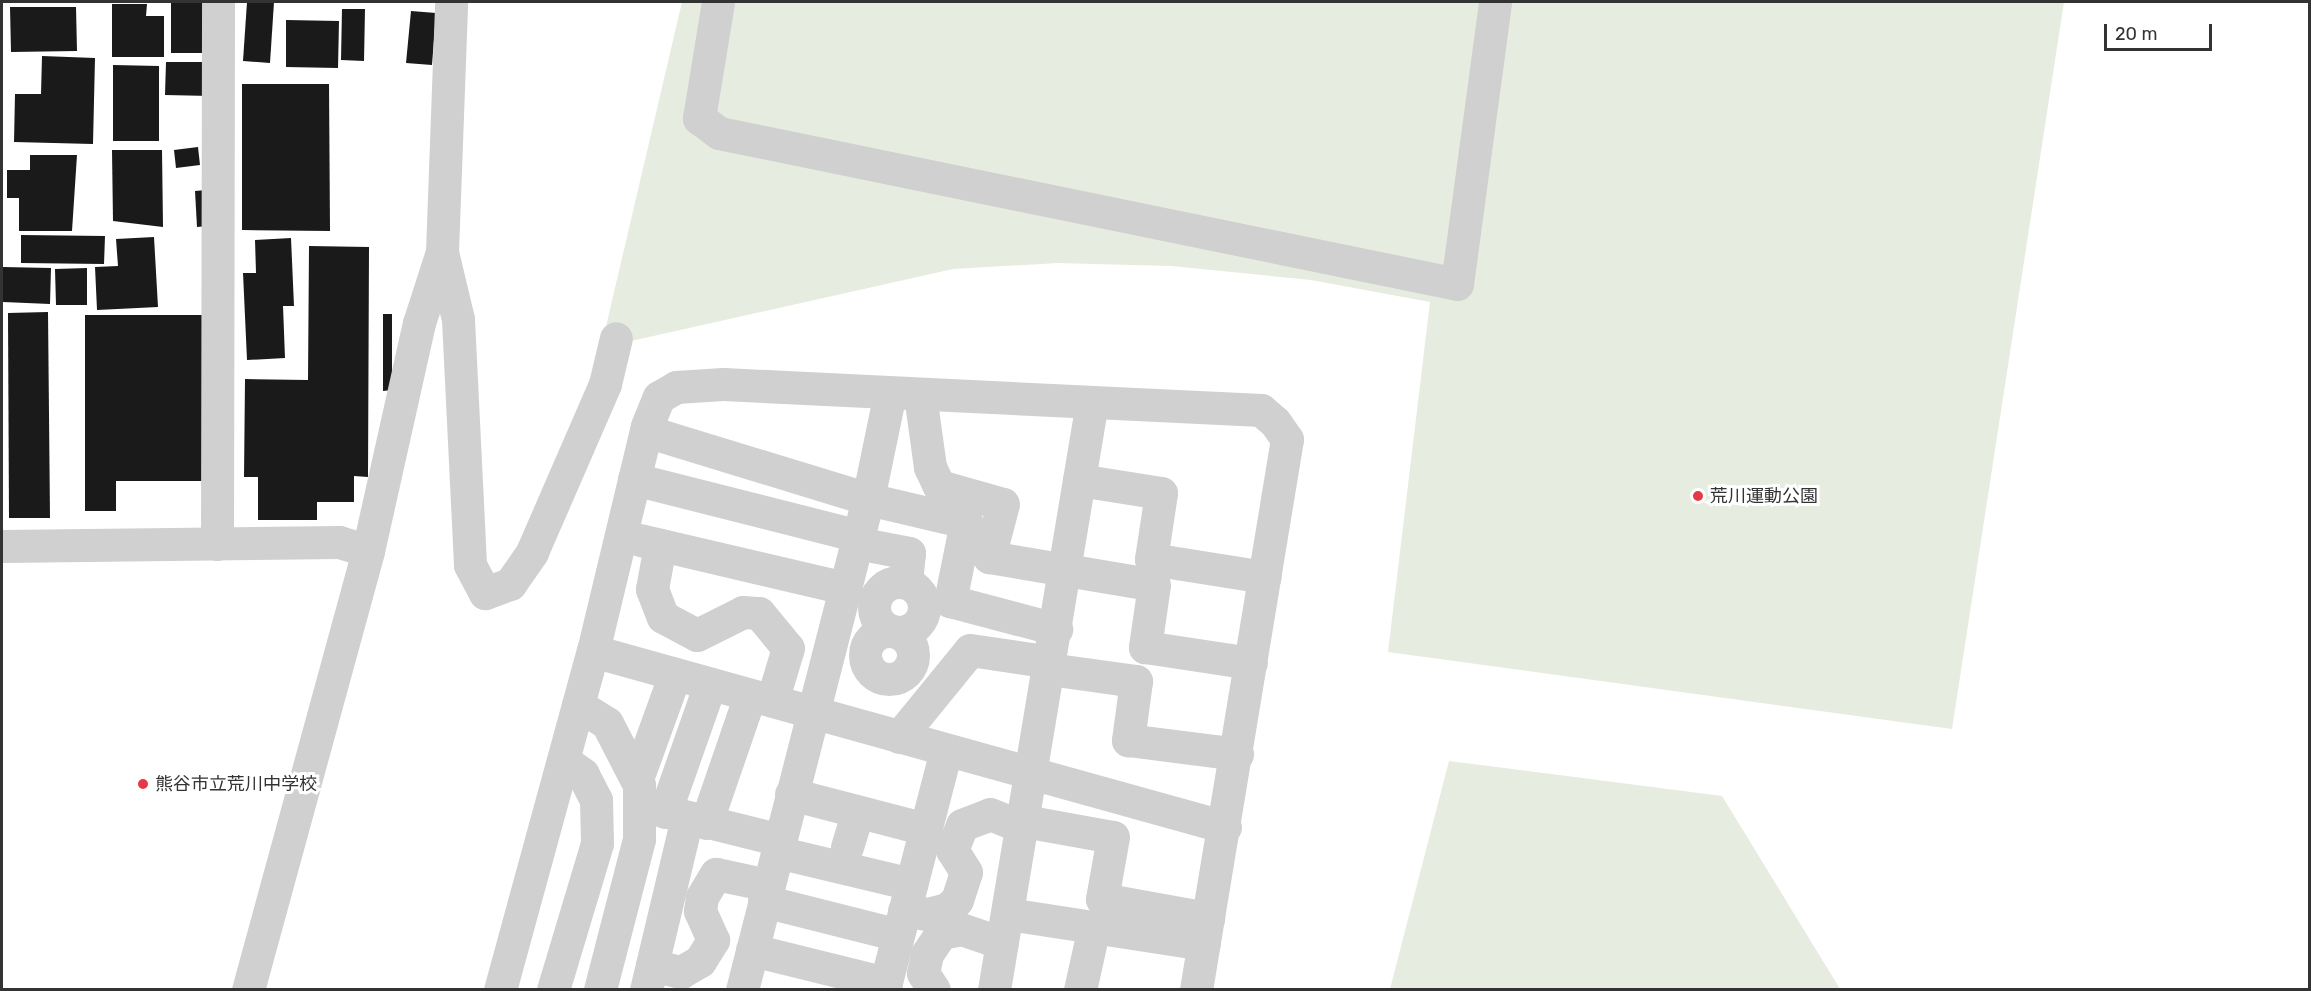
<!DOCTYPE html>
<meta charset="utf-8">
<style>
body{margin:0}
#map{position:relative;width:2311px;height:991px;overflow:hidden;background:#fff;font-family:Rubik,"Noto Sans JP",sans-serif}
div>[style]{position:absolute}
.green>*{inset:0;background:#e6ecdf}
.building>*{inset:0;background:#1a1a1a}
.minor>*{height:33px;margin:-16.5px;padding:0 16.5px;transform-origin:16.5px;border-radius:16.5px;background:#d0d0d0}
.minor>.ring{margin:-16.5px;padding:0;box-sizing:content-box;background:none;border:33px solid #d0d0d0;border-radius:50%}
.dots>*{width:16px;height:16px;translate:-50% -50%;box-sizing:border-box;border:3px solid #fff;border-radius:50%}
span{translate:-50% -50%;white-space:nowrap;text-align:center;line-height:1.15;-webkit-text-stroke:6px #fff;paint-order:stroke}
.poi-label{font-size:18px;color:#333}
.left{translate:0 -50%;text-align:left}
.frame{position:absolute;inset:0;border:3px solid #333;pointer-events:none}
.scale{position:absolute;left:2104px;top:24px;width:108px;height:27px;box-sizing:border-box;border:3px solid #333;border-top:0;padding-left:8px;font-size:18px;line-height:21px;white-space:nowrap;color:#333;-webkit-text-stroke:4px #fff;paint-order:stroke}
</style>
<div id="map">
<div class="green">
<i style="clip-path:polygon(682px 2px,2064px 2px,1952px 729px,1388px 652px,1430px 302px,1311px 280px,1171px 266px,1058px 263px,953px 269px,631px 341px,604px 335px)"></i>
<i style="clip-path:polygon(1449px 761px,1722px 796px,1840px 989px,1390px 989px)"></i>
</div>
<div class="building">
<i style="clip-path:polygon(171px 2px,205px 2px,204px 53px,171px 53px)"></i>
<i style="clip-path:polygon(247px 2px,274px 2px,270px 63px,243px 61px)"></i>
<i style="clip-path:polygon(112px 4px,147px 4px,146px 16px,164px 16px,164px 57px,112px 57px)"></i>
<i style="clip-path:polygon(10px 7px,76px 7px,77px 51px,11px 52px)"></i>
<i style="clip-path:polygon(342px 9px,365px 9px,364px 61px,341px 60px)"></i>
<i style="clip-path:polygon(411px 11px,436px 13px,432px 65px,406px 63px)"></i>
<i style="clip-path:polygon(286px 20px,339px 21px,338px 68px,286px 67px)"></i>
<i style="clip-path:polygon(42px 56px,95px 58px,93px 144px,14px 142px,15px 94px,41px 94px)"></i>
<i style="clip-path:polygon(166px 62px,211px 62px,211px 96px,165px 95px)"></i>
<i style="clip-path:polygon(113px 65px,159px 66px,159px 141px,113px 141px)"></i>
<i style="clip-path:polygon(242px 84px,329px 84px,330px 231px,242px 230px)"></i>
<i style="clip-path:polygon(198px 147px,200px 165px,176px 168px,174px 150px)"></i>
<i style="clip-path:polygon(112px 150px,162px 150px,163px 227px,113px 221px)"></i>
<i style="clip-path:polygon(30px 155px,77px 155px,72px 231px,19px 231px,19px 198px,7px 198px,7px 170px,30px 170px)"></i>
<i style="clip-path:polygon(206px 190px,209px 226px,197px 227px,195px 191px)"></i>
<i style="clip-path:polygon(21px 235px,105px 236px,104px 264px,21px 263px)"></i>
<i style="clip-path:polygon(154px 237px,158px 307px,97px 310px,95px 267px,118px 266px,116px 239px)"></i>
<i style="clip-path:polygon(291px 238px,294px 306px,283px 306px,285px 358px,247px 360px,243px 273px,256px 273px,255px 240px)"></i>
<i style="clip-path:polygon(309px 246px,369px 247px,368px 477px,354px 476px,354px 502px,317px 502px,317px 520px,258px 520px,258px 477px,244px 477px,245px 379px,308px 380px)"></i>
<i style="clip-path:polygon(3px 267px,51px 268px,50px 304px,3px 302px)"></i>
<i style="clip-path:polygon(87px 268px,87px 305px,56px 305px,55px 269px)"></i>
<i style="clip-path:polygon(48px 312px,50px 518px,9px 518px,8px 313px)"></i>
<i style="clip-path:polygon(383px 314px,392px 314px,392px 390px,383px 391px)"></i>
<i style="clip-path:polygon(85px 315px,205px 315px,206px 481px,116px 481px,116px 511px,85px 511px)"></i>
</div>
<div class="minor">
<i style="left:718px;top:2px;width:118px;rotate:99.3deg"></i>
<i style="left:699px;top:118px;width:25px;rotate:37deg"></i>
<i style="left:719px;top:133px;width:753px;rotate:11.56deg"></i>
<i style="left:1457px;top:284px;width:285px;rotate:-82.3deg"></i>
<i style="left:442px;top:252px;width:69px;rotate:76.6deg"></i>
<i style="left:458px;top:319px;width:246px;rotate:87.2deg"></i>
<i style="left:470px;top:565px;width:32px;rotate:62deg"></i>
<i style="left:485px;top:593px;width:27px;rotate:-20deg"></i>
<i style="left:510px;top:584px;width:39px;rotate:-55deg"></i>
<i style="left:532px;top:552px;width:183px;rotate:-66.5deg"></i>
<i style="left:605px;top:384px;width:47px;rotate:-76.6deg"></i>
<i style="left:920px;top:395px;width:73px;rotate:82.1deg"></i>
<i style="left:930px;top:467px;width:21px;rotate:65deg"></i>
<i style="left:939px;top:486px;width:66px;rotate:15.7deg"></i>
<i style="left:1003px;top:504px;width:55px;rotate:104.8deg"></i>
<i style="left:989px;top:557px;width:167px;rotate:9.6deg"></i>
<i style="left:1154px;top:585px;width:63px;rotate:98.3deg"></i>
<i style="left:1145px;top:647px;width:107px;rotate:8.6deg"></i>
<i style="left:646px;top:431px;width:232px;rotate:17deg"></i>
<i style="left:868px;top:499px;width:101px;rotate:13.2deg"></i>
<i style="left:966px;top:522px;width:81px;rotate:101.4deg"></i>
<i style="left:950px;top:601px;width:110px;rotate:14.8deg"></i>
<i style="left:634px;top:479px;width:232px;rotate:14.2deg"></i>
<i style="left:1079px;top:480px;width:83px;rotate:9deg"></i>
<i style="left:1161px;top:493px;width:67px;rotate:98.6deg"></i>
<i style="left:1151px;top:559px;width:115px;rotate:9deg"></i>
<i style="left:640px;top:540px;width:211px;rotate:13.2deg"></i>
<i style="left:857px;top:543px;width:53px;rotate:10.9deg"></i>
<i style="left:909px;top:553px;width:29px;rotate:96deg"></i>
<i style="left:217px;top:544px;width:542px;rotate:-89.89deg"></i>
<i style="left:660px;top:545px;width:45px;rotate:100.3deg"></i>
<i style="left:652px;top:589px;width:30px;rotate:69deg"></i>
<i style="left:663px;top:617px;width:38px;rotate:28deg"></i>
<i style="left:697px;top:635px;width:51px;rotate:-26.6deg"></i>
<i style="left:743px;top:612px;width:16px;rotate:4deg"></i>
<i style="left:759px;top:613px;width:45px;rotate:50.4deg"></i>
<i style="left:788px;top:648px;width:55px;rotate:106.8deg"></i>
<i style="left:2px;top:546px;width:337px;rotate:-0.7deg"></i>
<i style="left:339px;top:542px;width:30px;rotate:17deg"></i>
<i class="ring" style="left:874px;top:582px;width:17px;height:17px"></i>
<i class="ring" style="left:865px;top:631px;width:15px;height:15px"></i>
<i style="left:593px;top:651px;width:656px;rotate:15.56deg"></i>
<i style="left:1049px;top:669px;width:88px;rotate:7.9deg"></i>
<i style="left:1136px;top:681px;width:60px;rotate:97.7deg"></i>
<i style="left:1128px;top:740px;width:110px;rotate:7.3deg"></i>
<i style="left:578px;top:705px;width:34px;rotate:32deg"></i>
<i style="left:607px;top:723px;width:70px;rotate:62.7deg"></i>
<i style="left:639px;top:785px;width:54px;rotate:90deg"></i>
<i style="left:639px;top:839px;width:156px;rotate:104.5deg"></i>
<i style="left:899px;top:737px;width:112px;rotate:-50.8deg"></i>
<i style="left:970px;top:650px;width:82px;rotate:8.4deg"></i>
<i style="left:637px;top:779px;width:112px;rotate:-70.1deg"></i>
<i style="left:791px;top:794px;width:138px;rotate:14.6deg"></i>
<i style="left:640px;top:805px;width:144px;rotate:14deg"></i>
<i style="left:665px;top:812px;width:136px;rotate:-70.6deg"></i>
<i style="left:1024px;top:821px;width:90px;rotate:10.2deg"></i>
<i style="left:1113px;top:837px;width:63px;rotate:100.1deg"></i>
<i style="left:1102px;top:899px;width:108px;rotate:10.2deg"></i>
<i style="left:706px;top:823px;width:135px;rotate:-71deg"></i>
<i style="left:847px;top:847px;width:37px;rotate:-73deg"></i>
<i style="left:777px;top:852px;width:138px;rotate:13.4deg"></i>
<i style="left:764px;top:901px;width:138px;rotate:14.2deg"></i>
<i style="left:904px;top:911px;width:23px;rotate:7deg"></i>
<i style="left:927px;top:914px;width:21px;rotate:-14deg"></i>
<i style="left:947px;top:909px;width:13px;rotate:-42deg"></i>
<i style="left:957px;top:900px;width:29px;rotate:-72deg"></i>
<i style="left:966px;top:872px;width:26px;rotate:-122deg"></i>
<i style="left:952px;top:850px;width:27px;rotate:-68deg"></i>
<i style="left:962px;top:825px;width:30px;rotate:-21deg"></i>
<i style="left:990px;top:814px;width:35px;rotate:22deg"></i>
<i style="left:1008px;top:914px;width:198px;rotate:8.7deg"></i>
<i style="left:752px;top:950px;width:138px;rotate:13.8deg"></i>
<i style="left:652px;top:965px;width:30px;rotate:14deg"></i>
<i style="left:681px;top:972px;width:22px;rotate:-30deg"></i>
<i style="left:700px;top:961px;width:25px;rotate:-58deg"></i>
<i style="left:713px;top:940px;width:32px;rotate:-114deg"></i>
<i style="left:700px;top:911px;width:14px;rotate:-82deg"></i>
<i style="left:702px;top:897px;width:27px;rotate:-59deg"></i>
<i style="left:716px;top:874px;width:53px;rotate:11.9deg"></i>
<i style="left:248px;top:990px;width:455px;rotate:-74.7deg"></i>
<i style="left:368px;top:551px;width:234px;rotate:-77.4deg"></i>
<i style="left:419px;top:323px;width:75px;rotate:-72.1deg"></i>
<i style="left:442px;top:252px;width:250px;rotate:-87.9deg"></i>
<i style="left:500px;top:990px;width:352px;rotate:-74.7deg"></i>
<i style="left:593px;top:651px;width:231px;rotate:-76.5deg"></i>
<i style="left:647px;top:426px;width:31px;rotate:-68deg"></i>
<i style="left:659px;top:397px;width:20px;rotate:-30deg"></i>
<i style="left:676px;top:387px;width:47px;rotate:-3.7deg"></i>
<i style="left:723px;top:384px;width:539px;rotate:2.77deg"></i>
<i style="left:1261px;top:410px;width:18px;rotate:41deg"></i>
<i style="left:1275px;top:422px;width:21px;rotate:55deg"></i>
<i style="left:1287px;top:439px;width:558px;rotate:99.38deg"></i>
<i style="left:553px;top:990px;width:153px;rotate:-73.3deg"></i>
<i style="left:597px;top:843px;width:43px;rotate:-91.3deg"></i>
<i style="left:596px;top:800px;width:29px;rotate:-117deg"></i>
<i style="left:583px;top:774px;width:24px;rotate:-145deg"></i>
<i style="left:646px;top:990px;width:177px;rotate:-76.6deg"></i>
<i style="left:742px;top:990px;width:507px;rotate:-75.61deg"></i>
<i style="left:868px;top:499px;width:108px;rotate:-78.3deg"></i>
<i style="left:884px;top:990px;width:248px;rotate:-75.5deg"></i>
<i style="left:934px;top:990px;width:20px;rotate:-123deg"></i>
<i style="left:923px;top:973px;width:19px;rotate:-78deg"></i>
<i style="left:927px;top:954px;width:25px;rotate:-56deg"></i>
<i style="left:941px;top:933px;width:20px;rotate:-11deg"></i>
<i style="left:961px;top:929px;width:43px;rotate:18.9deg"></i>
<i style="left:994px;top:990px;width:596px;rotate:-80.54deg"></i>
<i style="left:1080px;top:990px;width:65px;rotate:-77.5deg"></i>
</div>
<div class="dots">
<i style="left:1698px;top:496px;background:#e63946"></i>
<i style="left:143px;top:784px;background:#e63946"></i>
</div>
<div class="poi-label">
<span class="left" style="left:1710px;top:496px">荒川運動公園</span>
<span class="left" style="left:155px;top:784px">熊谷市立荒川中学校</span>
</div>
<div class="frame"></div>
<div class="scale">20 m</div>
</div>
